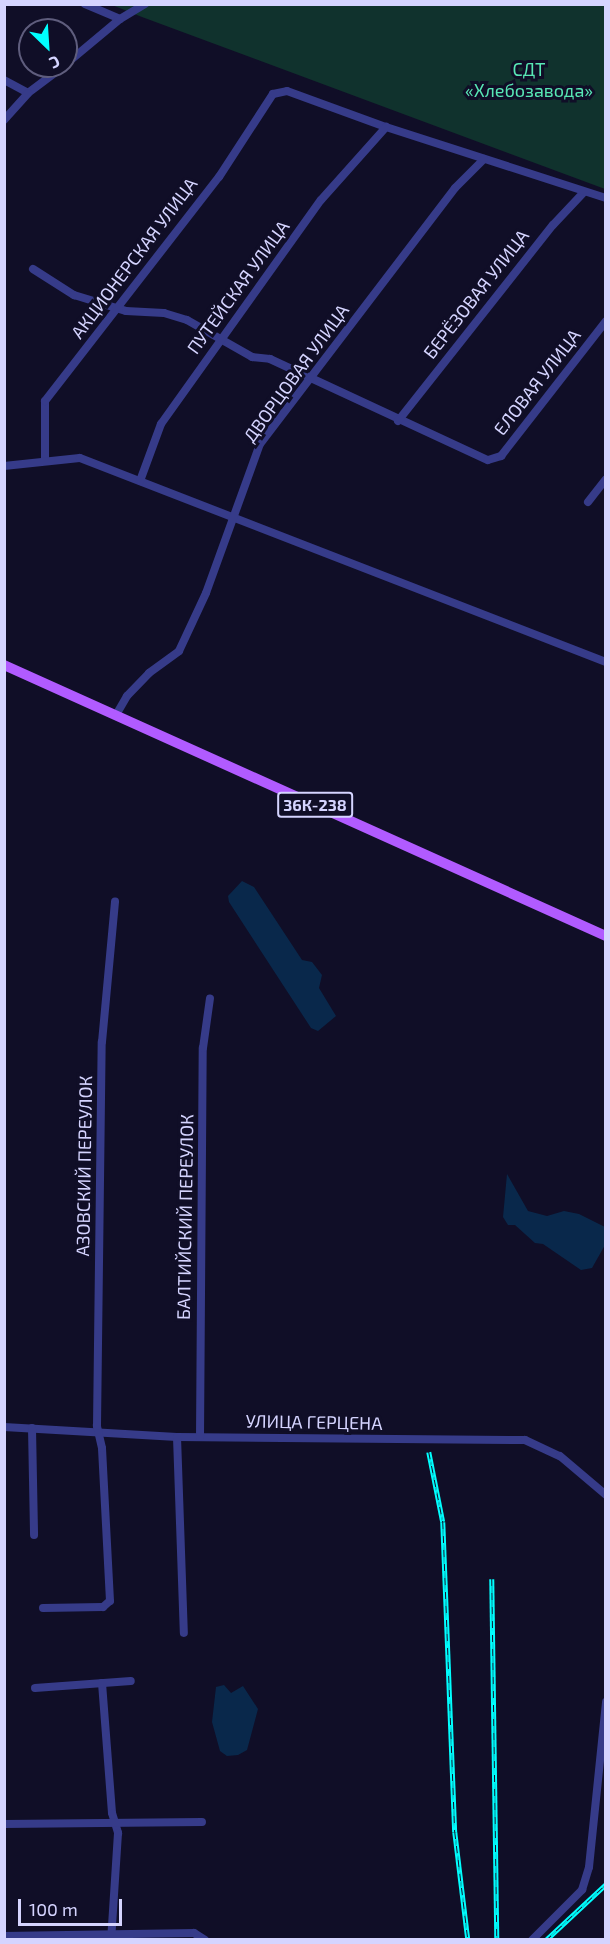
<!DOCTYPE html>
<meta charset="utf-8">
<style>
body{margin:0}
#map{position:relative;width:610px;height:1944px;overflow:hidden;background:#100e27;font-family:"Exo 2",sans-serif}
div>[style]{position:absolute}
.green>*{inset:0;background:#10322d}
.water>*{inset:0;background:#09284b}
.minor>*{height:8px;margin:-4px;padding:0 4px;transform-origin:4px;border-radius:4px;background:#363b89}
.major>*{height:10px;margin:-5px;padding:0 5px;transform-origin:5px;border-radius:5px;background:#b15bff}
.rail>*{height:4.5px;margin-top:-2.25px;transform-origin:0;background:repeating-linear-gradient(90deg,#100e27 0 7px,#0ff 0 14px);box-sizing:border-box;border-block:2px solid #0ff}
span{translate:-50% -50%;white-space:nowrap;text-align:center;line-height:1.15;-webkit-text-stroke:6px #100e27;paint-order:stroke}
.shield-label span{padding:2px 4px;background:#100e27;border:2px solid;border-radius:4px;-webkit-text-stroke-width:0}
.shield-label{font-size:16px;color:#d5d4ff;font-weight:700}
.park-label{font-size:18px;color:#58e7b5}
.street-label{font-size:18px;color:#d5d4ff}
.frame{position:absolute;inset:0;border:6px solid #d5d4ff;pointer-events:none}
.north{position:absolute;left:18px;top:18px;width:60px;height:60px;box-sizing:border-box;background:#100e27;border:2px solid #5f5d7d;border-radius:50%;rotate:155deg;font-size:16px;font-weight:700;line-height:24px;text-align:center;color:#d5d4ff}
.north::after{content:'';display:block;margin:auto;width:21px;height:27px;background:#0ff;clip-path:polygon(50% 0,100% 100%,50% 72%,0 100%)}
.scale{position:absolute;left:18px;top:1899px;width:104px;height:27px;box-sizing:border-box;border:3px solid #d5d4ff;border-top:0;padding-left:8px;font-size:18px;line-height:21px;white-space:nowrap;color:#d5d4ff;-webkit-text-stroke:4px #100e27;paint-order:stroke}
</style>
<div id="map">
<div class="green">
<i style="clip-path:polygon(112px 5px,605px 5px,605px 189px,142px 17px)"></i>
</div>
<div class="water">
<i style="clip-path:polygon(242px 881px,254px 887px,302px 960px,312px 962px,322px 975px,319px 988px,336px 1016px,318px 1031px,311px 1028px,229px 902px,228px 896px)"></i>
<i style="clip-path:polygon(507px 1174px,528px 1211px,547px 1216px,564px 1211px,579px 1214px,605px 1227px,605px 1245px,592px 1268px,581px 1270px,543px 1244px,535px 1243px,515px 1225px,508px 1225px,503px 1217px)"></i>
<i style="clip-path:polygon(224px 1685px,231px 1693px,243px 1686px,258px 1709px,247px 1750px,238px 1755px,227px 1756px,220px 1751px,212px 1722px,216px 1687px)"></i>
</div>
<div class="minor">
<i style="left:85px;top:4px;width:38px;rotate:23deg"></i>
<i style="left:66px;top:64px;width:70px;rotate:-39.8deg"></i>
<i style="left:120px;top:19px;width:29px;rotate:-31deg"></i>
<i style="left:4px;top:80px;width:27px;rotate:28deg"></i>
<i style="left:28px;top:93px;width:45px;rotate:-36.9deg"></i>
<i style="left:4px;top:120px;width:36px;rotate:-48deg"></i>
<i style="left:33px;top:269px;width:49px;rotate:32.4deg"></i>
<i style="left:74px;top:295px;width:54px;rotate:17.1deg"></i>
<i style="left:126px;top:311px;width:38px;rotate:3deg"></i>
<i style="left:164px;top:313px;width:24px;rotate:17deg"></i>
<i style="left:187px;top:320px;width:75px;rotate:29.6deg"></i>
<i style="left:252px;top:357px;width:18px;rotate:6deg"></i>
<i style="left:270px;top:359px;width:240px;rotate:24.9deg"></i>
<i style="left:488px;top:460px;width:14px;rotate:-17deg"></i>
<i style="left:501px;top:456px;width:171px;rotate:-52.1deg"></i>
<i style="left:398px;top:421px;width:250px;rotate:-51.7deg"></i>
<i style="left:553px;top:225px;width:45px;rotate:-46.8deg"></i>
<i style="left:45px;top:459px;width:58px;rotate:-90deg"></i>
<i style="left:45px;top:401px;width:284px;rotate:-52.2deg"></i>
<i style="left:219px;top:177px;width:99px;rotate:-57deg"></i>
<i style="left:273px;top:94px;width:14px;rotate:-12deg"></i>
<i style="left:287px;top:91px;width:105px;rotate:20deg"></i>
<i style="left:386px;top:127px;width:231px;rotate:17.9deg"></i>
<i style="left:4px;top:466px;width:76px;rotate:-6deg"></i>
<i style="left:80px;top:458px;width:564px;rotate:21.2deg"></i>
<i style="left:140px;top:481px;width:61px;rotate:-69.8deg"></i>
<i style="left:161px;top:424px;width:275px;rotate:-54.5deg"></i>
<i style="left:321px;top:200px;width:98px;rotate:-48.3deg"></i>
<i style="left:588px;top:502px;width:29px;rotate:-52deg"></i>
<i style="left:116px;top:715px;width:22px;rotate:-60deg"></i>
<i style="left:127px;top:696px;width:32px;rotate:-46deg"></i>
<i style="left:149px;top:673px;width:37px;rotate:-36deg"></i>
<i style="left:179px;top:651px;width:64px;rotate:-65deg"></i>
<i style="left:206px;top:593px;width:158px;rotate:-70.1deg"></i>
<i style="left:260px;top:444px;width:322px;rotate:-52.7deg"></i>
<i style="left:455px;top:188px;width:41px;rotate:-45deg"></i>
<i style="left:4px;top:1427px;width:173px;rotate:3.3deg"></i>
<i style="left:177px;top:1437px;width:348px;rotate:0.5deg"></i>
<i style="left:525px;top:1440px;width:38px;rotate:25deg"></i>
<i style="left:560px;top:1456px;width:60px;rotate:40.3deg"></i>
<i style="left:32px;top:1428px;width:107px;rotate:88.9deg"></i>
<i style="left:177px;top:1437px;width:196px;rotate:88deg"></i>
<i style="left:200px;top:1437px;width:389px;rotate:-89.6deg"></i>
<i style="left:203px;top:1048px;width:50px;rotate:-82deg"></i>
<i style="left:43px;top:1608px;width:60px;rotate:-1deg"></i>
<i style="left:103px;top:1607px;width:9px;rotate:-41deg"></i>
<i style="left:110px;top:1601px;width:153px;rotate:-93deg"></i>
<i style="left:102px;top:1448px;width:23px;rotate:-103deg"></i>
<i style="left:97px;top:1426px;width:384px;rotate:-89.3deg"></i>
<i style="left:102px;top:1042px;width:141px;rotate:-84.7deg"></i>
<i style="left:102px;top:1683px;width:130px;rotate:85.6deg"></i>
<i style="left:112px;top:1813px;width:21px;rotate:73deg"></i>
<i style="left:118px;top:1833px;width:107px;rotate:93.7deg"></i>
<i style="left:35px;top:1688px;width:96px;rotate:-4.2deg"></i>
<i style="left:4px;top:1824px;width:198px;rotate:-0.6deg"></i>
<i style="left:4px;top:1936px;width:190px;rotate:-0.9deg"></i>
<i style="left:194px;top:1933px;width:13px;rotate:32deg"></i>
<i style="left:532px;top:1940px;width:71px;rotate:-45deg"></i>
<i style="left:582px;top:1890px;width:24px;rotate:-73deg"></i>
<i style="left:589px;top:1867px;width:166px;rotate:-84.1deg"></i>
</div>
<div class="major">
<i style="left:4px;top:665px;width:660px;rotate:24.24deg"></i>
</div>
<div class="rail">
<i style="left:429px;top:1452px;width:71px;rotate:78.7deg"></i>
<i style="left:443px;top:1522px;width:310px;rotate:87.8deg"></i>
<i style="left:455px;top:1832px;width:109px;rotate:83.1deg"></i>
<i style="left:492px;top:1579px;width:361px;rotate:89.2deg"></i>
<i style="left:546px;top:1940px;width:82px;rotate:-43deg"></i>
</div>
<div class="shield-label">
<span style="left:315px;top:805px">36К-238</span>
</div>
<div class="park-label">
<span style="left:529px;top:80px">СДТ<br>«Хлебозавода»</span>
</div>
<div class="street-label">
<span style="left:134px;top:258px;rotate:-53deg">АКЦИОНЕРСКАЯ УЛИЦА</span>
<span style="left:238px;top:287px;rotate:-54deg">ПУТЕЙСКАЯ УЛИЦА</span>
<span style="left:476px;top:294px;rotate:-52deg">БЕРЁЗОВАЯ УЛИЦА</span>
<span style="left:296px;top:373px;rotate:-54deg">ДВОРЦОВАЯ УЛИЦА</span>
<span style="left:537px;top:382px;rotate:-52deg">ЕЛОВАЯ УЛИЦА</span>
<span style="left:84px;top:1166px;rotate:-89deg">АЗОВСКИЙ ПЕРЕУЛОК</span>
<span style="left:185px;top:1217px;rotate:-89deg">БАЛТИЙСКИЙ ПЕРЕУЛОК</span>
<span style="left:314px;top:1422px;rotate:1deg">УЛИЦА ГЕРЦЕНА</span>
</div>
<div class="frame"></div>
<div class="north">С</div>
<div class="scale">100 m</div>
</div>
